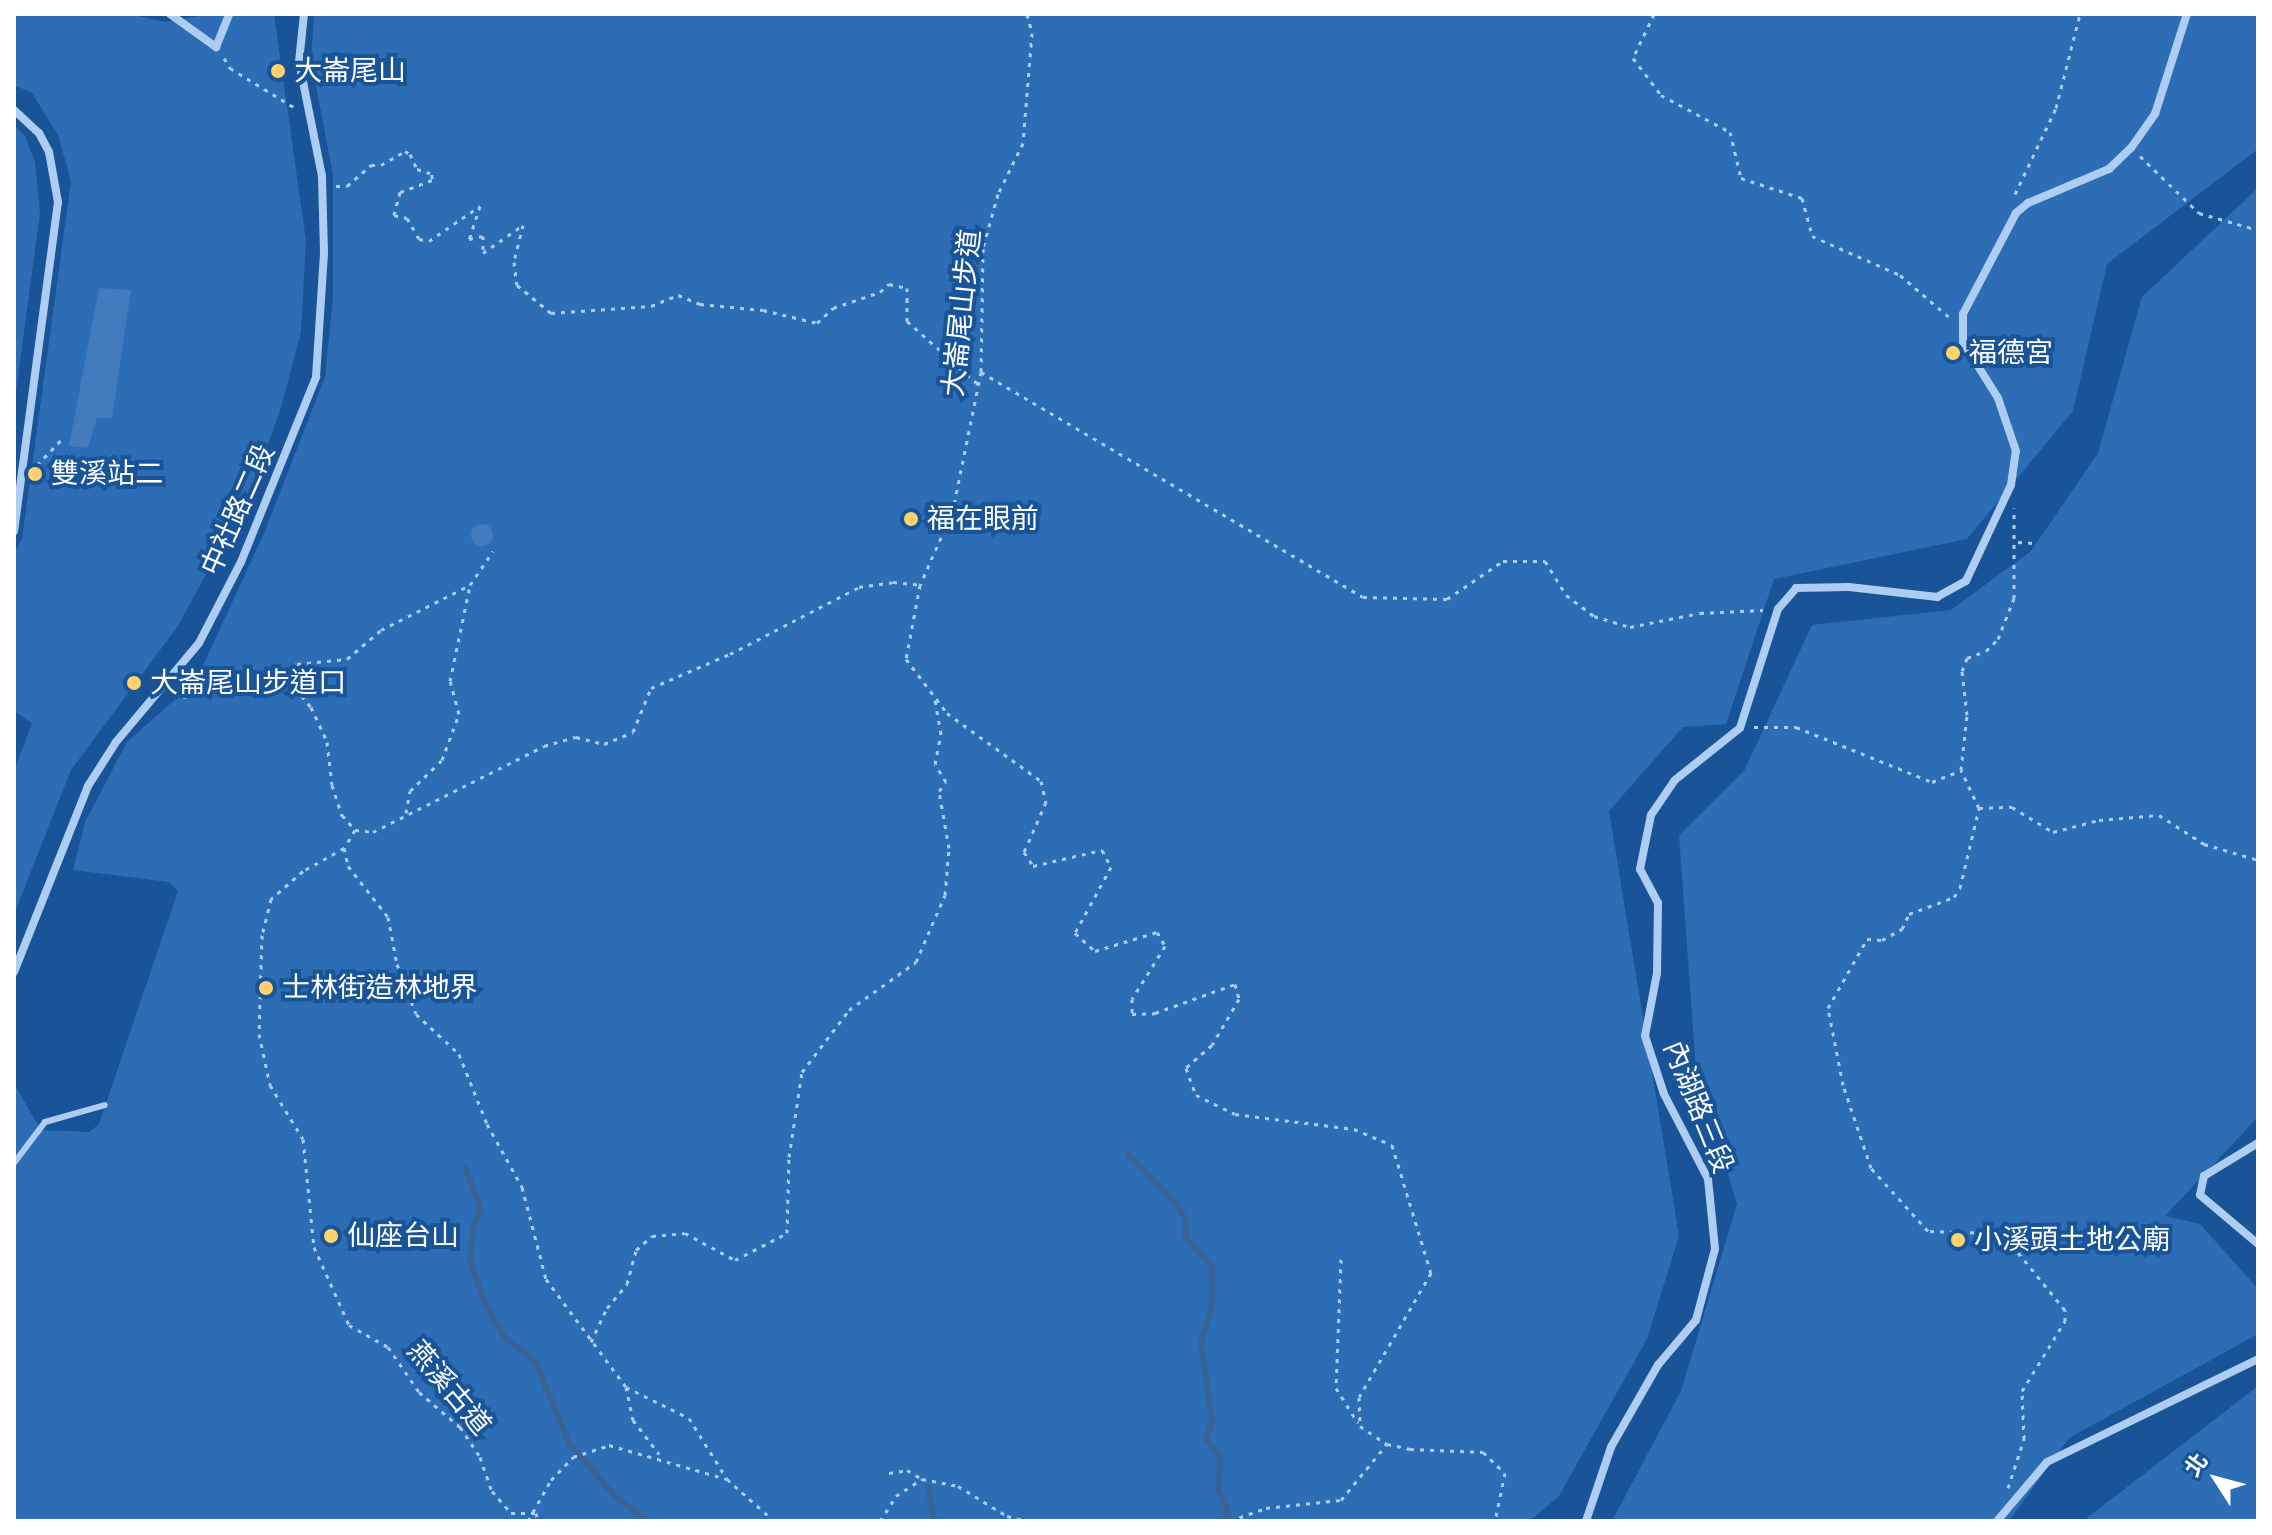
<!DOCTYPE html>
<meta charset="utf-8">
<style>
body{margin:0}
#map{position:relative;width:2272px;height:1535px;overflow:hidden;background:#195398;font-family:"Varela Round","Noto Sans TC",sans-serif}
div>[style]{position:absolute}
.green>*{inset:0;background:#2d6db6}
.stream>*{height:6px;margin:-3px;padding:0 3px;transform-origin:3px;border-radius:3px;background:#3a6395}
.building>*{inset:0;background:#427cbf}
.round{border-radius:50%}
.path>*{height:3px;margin-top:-1.5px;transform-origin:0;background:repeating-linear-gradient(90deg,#adcdf1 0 4px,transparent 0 10px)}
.lane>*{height:6px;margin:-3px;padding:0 3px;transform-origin:3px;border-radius:3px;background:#adcdf1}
.street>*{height:8px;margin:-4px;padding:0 4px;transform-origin:4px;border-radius:4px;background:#adcdf1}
.dots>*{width:22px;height:22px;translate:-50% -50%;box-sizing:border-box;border:4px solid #195398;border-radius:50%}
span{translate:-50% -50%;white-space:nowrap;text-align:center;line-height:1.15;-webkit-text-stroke:8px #195398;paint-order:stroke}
.poi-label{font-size:28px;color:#fff}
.left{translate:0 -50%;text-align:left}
.street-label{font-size:28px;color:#fff}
.frame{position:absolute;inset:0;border:16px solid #fff;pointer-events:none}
.north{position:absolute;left:2176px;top:1439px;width:80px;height:80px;-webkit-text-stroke:6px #195398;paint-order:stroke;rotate:306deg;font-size:22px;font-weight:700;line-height:32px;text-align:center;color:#fff}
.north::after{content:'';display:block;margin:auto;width:28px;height:36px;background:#fff;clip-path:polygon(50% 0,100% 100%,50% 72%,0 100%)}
</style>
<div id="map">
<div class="green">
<i style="clip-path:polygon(14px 14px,129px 14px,165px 22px,210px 14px,274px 14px,306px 241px,301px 332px,280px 411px,248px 497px,178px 626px,71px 770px,14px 914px,14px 771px,32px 723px,14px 711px,14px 553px,22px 539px,71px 181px,58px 135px,32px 93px,14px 85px)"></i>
<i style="clip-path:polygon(314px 14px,2258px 14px,2258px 149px,2107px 264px,2073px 411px,1967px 539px,1774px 579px,1726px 724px,1683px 727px,1609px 811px,1679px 1236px,1647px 1339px,1559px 1496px,1530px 1521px,14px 1521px,14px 1084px,41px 1130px,89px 1132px,99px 1124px,178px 891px,169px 882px,73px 870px,85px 822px,127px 742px,196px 681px,265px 531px,325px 377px,333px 297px,333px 175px,311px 60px)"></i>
<i style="clip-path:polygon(14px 125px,25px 136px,35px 162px,40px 213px,14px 406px)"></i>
<i style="clip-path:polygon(2258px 188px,2258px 1117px,2165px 1216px,2200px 1224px,2258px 1289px,2258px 1334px,2069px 1438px,2009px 1521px,1612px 1521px,1681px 1391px,1737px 1204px,1696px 1070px,1679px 835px,1744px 771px,1812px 625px,1951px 610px,2031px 551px,2098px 453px,2142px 297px)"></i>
<i style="clip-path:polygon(2258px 1386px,2258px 1521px,2083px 1521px)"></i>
</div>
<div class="stream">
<i style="left:1129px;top:1155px;width:66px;rotate:45.6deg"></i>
<i style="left:1175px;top:1202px;width:21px;rotate:59deg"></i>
<i style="left:1186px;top:1220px;width:19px;rotate:90deg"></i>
<i style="left:1186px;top:1239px;width:37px;rotate:46deg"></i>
<i style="left:1212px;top:1266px;width:38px;rotate:90deg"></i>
<i style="left:1212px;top:1304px;width:41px;rotate:105.8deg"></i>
<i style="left:1201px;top:1343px;width:80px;rotate:82.1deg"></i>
<i style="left:1212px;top:1422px;width:18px;rotate:109deg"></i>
<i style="left:1206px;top:1439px;width:23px;rotate:52deg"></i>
<i style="left:1220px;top:1457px;width:35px;rotate:92deg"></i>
<i style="left:1219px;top:1492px;width:20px;rotate:63deg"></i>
<i style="left:1228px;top:1510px;width:13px;rotate:119deg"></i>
<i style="left:465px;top:1167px;width:46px;rotate:69.6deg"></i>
<i style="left:481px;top:1210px;width:15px;rotate:118deg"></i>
<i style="left:474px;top:1223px;width:38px;rotate:96deg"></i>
<i style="left:470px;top:1261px;width:48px;rotate:70.4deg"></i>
<i style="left:486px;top:1306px;width:39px;rotate:59deg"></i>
<i style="left:506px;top:1339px;width:36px;rotate:37deg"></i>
<i style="left:535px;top:1361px;width:89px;rotate:67.5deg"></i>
<i style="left:569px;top:1443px;width:67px;rotate:49.2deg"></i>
<i style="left:613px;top:1494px;width:43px;rotate:39.3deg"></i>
<i style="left:928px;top:1487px;width:35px;rotate:80deg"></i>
</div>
<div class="building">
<i style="clip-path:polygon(99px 288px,131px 290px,112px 418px,97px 418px,88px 448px,69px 446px)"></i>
<i class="round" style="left:471px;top:524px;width:22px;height:22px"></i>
</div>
<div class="path">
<i style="left:1027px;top:14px;width:20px;rotate:75deg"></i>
<i style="left:1032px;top:33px;width:110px;rotate:94.7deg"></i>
<i style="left:1023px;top:143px;width:57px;rotate:116.1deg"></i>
<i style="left:998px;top:194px;width:56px;rotate:105.5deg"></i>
<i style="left:983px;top:248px;width:124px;rotate:90.9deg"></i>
<i style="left:981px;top:372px;width:141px;rotate:101.5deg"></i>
<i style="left:953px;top:510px;width:82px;rotate:113.7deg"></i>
<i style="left:920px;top:585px;width:75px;rotate:100.7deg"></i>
<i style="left:906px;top:659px;width:68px;rotate:52.8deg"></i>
<i style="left:947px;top:713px;width:116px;rotate:35.9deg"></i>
<i style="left:1041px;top:781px;width:22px;rotate:77deg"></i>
<i style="left:1046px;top:802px;width:55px;rotate:113.7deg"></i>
<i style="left:1024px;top:852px;width:17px;rotate:57deg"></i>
<i style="left:1033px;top:866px;width:71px;rotate:-13.1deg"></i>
<i style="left:1102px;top:850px;width:19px;rotate:62deg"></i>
<i style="left:1111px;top:867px;width:75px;rotate:118.6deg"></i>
<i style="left:1075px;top:933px;width:27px;rotate:42deg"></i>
<i style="left:1095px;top:951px;width:65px;rotate:-17deg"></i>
<i style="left:1157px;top:932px;width:16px;rotate:60deg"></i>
<i style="left:1165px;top:946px;width:62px;rotate:121.9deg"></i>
<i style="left:1132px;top:999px;width:15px;rotate:90deg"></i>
<i style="left:1132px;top:1014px;width:23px;rotate:-2deg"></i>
<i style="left:1155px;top:1013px;width:85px;rotate:-19.9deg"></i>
<i style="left:1235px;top:984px;width:16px;rotate:75deg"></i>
<i style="left:1239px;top:999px;width:53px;rotate:120.4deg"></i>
<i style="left:1212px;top:1045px;width:35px;rotate:139deg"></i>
<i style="left:1186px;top:1068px;width:29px;rotate:70deg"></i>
<i style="left:1196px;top:1095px;width:43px;rotate:26deg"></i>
<i style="left:1235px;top:1114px;width:120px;rotate:7.2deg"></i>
<i style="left:1354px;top:1129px;width:41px;rotate:22.8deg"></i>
<i style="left:1392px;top:1145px;width:134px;rotate:73.1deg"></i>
<i style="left:1431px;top:1273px;width:143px;rotate:120.1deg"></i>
<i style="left:1359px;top:1397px;width:29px;rotate:88deg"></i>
<i style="left:1360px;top:1426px;width:32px;rotate:34deg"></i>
<i style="left:1387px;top:1444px;width:24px;rotate:12deg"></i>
<i style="left:1410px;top:1449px;width:73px;rotate:2.4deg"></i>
<i style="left:1483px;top:1452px;width:30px;rotate:44deg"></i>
<i style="left:1505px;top:1473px;width:49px;rotate:101.8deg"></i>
<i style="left:1654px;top:14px;width:49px;rotate:115.5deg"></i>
<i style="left:1633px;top:58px;width:46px;rotate:52.9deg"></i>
<i style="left:1661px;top:95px;width:78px;rotate:28.2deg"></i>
<i style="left:1730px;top:132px;width:47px;rotate:76.6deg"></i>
<i style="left:1741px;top:178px;width:64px;rotate:18.2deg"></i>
<i style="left:1802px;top:198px;width:39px;rotate:75deg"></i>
<i style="left:1812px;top:236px;width:96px;rotate:23.9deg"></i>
<i style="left:1900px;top:275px;width:65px;rotate:40.6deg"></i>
<i style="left:224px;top:58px;width:12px;rotate:59deg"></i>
<i style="left:230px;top:68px;width:76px;rotate:31.6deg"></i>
<i style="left:2140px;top:156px;width:82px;rotate:44deg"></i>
<i style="left:2199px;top:213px;width:61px;rotate:16.1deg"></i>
<i style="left:336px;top:186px;width:11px"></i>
<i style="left:347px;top:186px;width:32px;rotate:-41deg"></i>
<i style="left:371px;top:165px;width:10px"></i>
<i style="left:381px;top:165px;width:28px;rotate:-30deg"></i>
<i style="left:405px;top:151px;width:6px;rotate:31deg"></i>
<i style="left:410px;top:154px;width:17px;rotate:65deg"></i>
<i style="left:417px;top:169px;width:16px;rotate:18deg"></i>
<i style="left:432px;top:174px;width:6px;rotate:90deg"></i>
<i style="left:432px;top:180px;width:34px;rotate:159deg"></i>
<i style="left:400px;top:192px;width:24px;rotate:105deg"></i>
<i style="left:394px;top:215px;width:13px;rotate:13deg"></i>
<i style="left:407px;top:218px;width:24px;rotate:60deg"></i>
<i style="left:419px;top:239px;width:10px;rotate:11deg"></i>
<i style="left:429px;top:241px;width:62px;rotate:-34.5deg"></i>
<i style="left:480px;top:206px;width:35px;rotate:108deg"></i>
<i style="left:469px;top:239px;width:14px;rotate:-12deg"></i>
<i style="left:483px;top:236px;width:17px;rotate:90deg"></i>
<i style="left:483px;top:253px;width:49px;rotate:-35deg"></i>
<i style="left:523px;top:225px;width:38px;rotate:104deg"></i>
<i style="left:514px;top:262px;width:23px;rotate:83deg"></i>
<i style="left:517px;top:285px;width:44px;rotate:39.5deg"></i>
<i style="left:551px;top:313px;width:100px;rotate:-4deg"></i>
<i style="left:651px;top:306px;width:29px;rotate:-22deg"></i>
<i style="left:678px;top:295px;width:24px;rotate:22deg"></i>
<i style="left:700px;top:304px;width:63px;rotate:5.4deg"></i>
<i style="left:763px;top:310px;width:56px;rotate:13.5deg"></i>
<i style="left:817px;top:323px;width:22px;rotate:-43deg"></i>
<i style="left:833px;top:308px;width:50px;rotate:-18.8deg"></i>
<i style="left:880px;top:292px;width:12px;rotate:-42deg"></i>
<i style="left:889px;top:284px;width:18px;rotate:13deg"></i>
<i style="left:907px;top:288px;width:33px;rotate:90deg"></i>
<i style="left:907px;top:321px;width:95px;rotate:41.6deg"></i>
<i style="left:2015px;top:194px;width:95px;rotate:-64.5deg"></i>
<i style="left:2056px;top:108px;width:97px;rotate:-75.7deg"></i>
<i style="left:981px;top:372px;width:443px;rotate:30.5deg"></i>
<i style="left:1363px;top:597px;width:84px;rotate:1.4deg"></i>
<i style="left:1447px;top:599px;width:68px;rotate:-34.2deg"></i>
<i style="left:1503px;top:561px;width:42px"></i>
<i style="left:1545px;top:561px;width:40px;rotate:58deg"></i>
<i style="left:1566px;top:595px;width:35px;rotate:37deg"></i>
<i style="left:1594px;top:616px;width:38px;rotate:17deg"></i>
<i style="left:1630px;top:627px;width:71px;rotate:-11.3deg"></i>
<i style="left:1700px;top:613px;width:63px;rotate:-2.7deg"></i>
<i style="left:37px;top:465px;width:37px;rotate:-46deg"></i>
<i style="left:911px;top:519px;width:38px;rotate:2deg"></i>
<i style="left:2018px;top:542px;width:15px;rotate:4deg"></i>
<i style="left:276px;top:677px;width:25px;rotate:-32deg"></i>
<i style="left:297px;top:664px;width:50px;rotate:-5.7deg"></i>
<i style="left:347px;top:659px;width:45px;rotate:-40.5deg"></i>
<i style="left:381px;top:630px;width:100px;rotate:-26.8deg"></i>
<i style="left:470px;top:585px;width:41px;rotate:-55.9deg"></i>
<i style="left:174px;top:693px;width:11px;rotate:22deg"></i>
<i style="left:184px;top:697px;width:78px;rotate:-19.4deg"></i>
<i style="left:258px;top:671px;width:32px;rotate:16deg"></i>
<i style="left:289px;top:680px;width:35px;rotate:51deg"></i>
<i style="left:311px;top:707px;width:38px;rotate:65deg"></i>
<i style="left:327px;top:742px;width:43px;rotate:83.4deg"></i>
<i style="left:332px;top:785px;width:32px;rotate:72deg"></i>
<i style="left:342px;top:815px;width:20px;rotate:49deg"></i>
<i style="left:355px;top:830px;width:18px;rotate:6deg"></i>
<i style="left:373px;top:832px;width:191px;rotate:-26.7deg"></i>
<i style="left:544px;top:746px;width:33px;rotate:-16deg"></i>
<i style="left:576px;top:737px;width:29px;rotate:14deg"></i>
<i style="left:604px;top:744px;width:31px;rotate:-22deg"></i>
<i style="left:633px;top:732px;width:48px;rotate:-67.8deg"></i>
<i style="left:651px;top:688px;width:86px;rotate:-23.3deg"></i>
<i style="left:730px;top:654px;width:145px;rotate:-27.4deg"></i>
<i style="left:859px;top:587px;width:34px;rotate:-8deg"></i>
<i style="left:893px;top:582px;width:27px;rotate:6deg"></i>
<i style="left:1754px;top:727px;width:42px"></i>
<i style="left:1796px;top:727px;width:147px;rotate:22deg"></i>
<i style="left:1932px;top:782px;width:31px;rotate:-22deg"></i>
<i style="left:1979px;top:808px;width:33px;rotate:-2deg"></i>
<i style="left:2012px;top:807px;width:48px;rotate:31.4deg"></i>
<i style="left:2053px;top:832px;width:48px;rotate:-14.6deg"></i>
<i style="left:2099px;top:820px;width:60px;rotate:-4.8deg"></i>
<i style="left:2159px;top:815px;width:54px;rotate:32.8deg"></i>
<i style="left:2204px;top:844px;width:56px;rotate:16.5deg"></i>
<i style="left:406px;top:813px;width:22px;rotate:-80deg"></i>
<i style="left:410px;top:791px;width:45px;rotate:-44.1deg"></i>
<i style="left:442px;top:760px;width:49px;rotate:-69.7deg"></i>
<i style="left:459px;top:714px;width:34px;rotate:-105deg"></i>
<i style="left:450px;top:681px;width:98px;rotate:-78.2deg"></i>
<i style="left:355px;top:830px;width:21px;rotate:121deg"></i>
<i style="left:344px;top:848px;width:18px;rotate:77deg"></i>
<i style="left:348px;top:866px;width:65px;rotate:51.9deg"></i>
<i style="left:388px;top:917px;width:48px;rotate:79.2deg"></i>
<i style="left:397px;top:964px;width:53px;rotate:69.2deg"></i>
<i style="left:416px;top:1014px;width:59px;rotate:42.9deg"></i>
<i style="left:459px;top:1054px;width:75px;rotate:68.2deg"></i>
<i style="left:487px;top:1124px;width:72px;rotate:60.9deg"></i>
<i style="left:522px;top:1187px;width:95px;rotate:75.4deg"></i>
<i style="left:546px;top:1279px;width:134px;rotate:53.5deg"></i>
<i style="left:626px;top:1387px;width:70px;rotate:26.2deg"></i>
<i style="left:689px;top:1418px;width:72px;rotate:58.1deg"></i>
<i style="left:344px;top:848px;width:47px;rotate:150.7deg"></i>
<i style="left:303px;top:871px;width:43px;rotate:138.8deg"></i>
<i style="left:271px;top:899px;width:37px;rotate:104deg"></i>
<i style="left:262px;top:935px;width:99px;rotate:91.7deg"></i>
<i style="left:259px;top:1034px;width:52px;rotate:77.8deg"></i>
<i style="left:270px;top:1085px;width:63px;rotate:58.6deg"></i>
<i style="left:303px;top:1139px;width:109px;rotate:84.2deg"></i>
<i style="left:314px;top:1247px;width:85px;rotate:65.8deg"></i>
<i style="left:349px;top:1325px;width:45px;rotate:29.4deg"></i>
<i style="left:388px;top:1347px;width:55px;rotate:55.4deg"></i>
<i style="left:419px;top:1392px;width:54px;rotate:40.5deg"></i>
<i style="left:460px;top:1427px;width:36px;rotate:56deg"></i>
<i style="left:480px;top:1457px;width:36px;rotate:71deg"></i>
<i style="left:492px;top:1491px;width:29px;rotate:49deg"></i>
<i style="left:511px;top:1513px;width:25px"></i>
<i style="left:536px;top:1513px;width:8px;rotate:76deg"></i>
<i style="left:1341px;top:1259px;width:129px;rotate:92.2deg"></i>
<i style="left:1336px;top:1388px;width:41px;rotate:57.8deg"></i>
<i style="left:591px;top:1342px;width:38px;rotate:-65deg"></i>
<i style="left:607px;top:1308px;width:31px;rotate:-50deg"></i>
<i style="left:627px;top:1284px;width:35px;rotate:-75deg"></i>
<i style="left:636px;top:1250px;width:21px;rotate:-41deg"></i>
<i style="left:652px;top:1236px;width:33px;rotate:-5deg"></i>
<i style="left:685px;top:1233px;width:57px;rotate:28.4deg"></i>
<i style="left:735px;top:1260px;width:59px;rotate:-27.4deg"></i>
<i style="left:787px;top:1233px;width:76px;rotate:-88.5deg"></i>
<i style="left:789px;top:1157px;width:86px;rotate:-81.3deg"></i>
<i style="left:802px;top:1072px;width:78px;rotate:-52.8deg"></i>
<i style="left:849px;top:1010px;width:82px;rotate:-35.6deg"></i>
<i style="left:916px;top:962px;width:73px;rotate:-66.6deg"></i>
<i style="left:945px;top:895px;width:47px;rotate:-85.1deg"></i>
<i style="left:949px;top:848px;width:58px;rotate:-100deg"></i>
<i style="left:939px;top:791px;width:11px;rotate:-52deg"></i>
<i style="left:946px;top:782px;width:21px;rotate:-121deg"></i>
<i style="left:935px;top:764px;width:31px;rotate:-79deg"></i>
<i style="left:941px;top:734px;width:40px;rotate:-100deg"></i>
<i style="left:626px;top:1387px;width:34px;rotate:78deg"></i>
<i style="left:633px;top:1420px;width:43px;rotate:52.6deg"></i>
<i style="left:889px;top:1473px;width:18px;rotate:-9deg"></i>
<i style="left:907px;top:1470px;width:17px;rotate:31deg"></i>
<i style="left:2008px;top:1488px;width:52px;rotate:-71.9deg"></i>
<i style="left:2024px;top:1439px;width:48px;rotate:-92.4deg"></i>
<i style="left:2022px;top:1391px;width:82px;rotate:-58.4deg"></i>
<i style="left:2065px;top:1321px;width:11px;rotate:-90deg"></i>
<i style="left:2065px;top:1310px;width:85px;rotate:-129.3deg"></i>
<i style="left:2011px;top:1244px;width:20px;rotate:-147deg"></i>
<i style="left:1994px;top:1233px;width:66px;rotate:-178.3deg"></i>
<i style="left:1928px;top:1231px;width:85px;rotate:-132.1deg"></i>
<i style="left:1871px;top:1168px;width:88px;rotate:-108.6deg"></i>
<i style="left:1843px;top:1085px;width:78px;rotate:-101deg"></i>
<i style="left:1828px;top:1008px;width:79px;rotate:-60.5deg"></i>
<i style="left:1867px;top:939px;width:15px;rotate:4deg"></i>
<i style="left:1882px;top:940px;width:23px;rotate:-29deg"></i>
<i style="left:1902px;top:929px;width:17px;rotate:-65deg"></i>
<i style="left:1909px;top:914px;width:48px;rotate:-20.7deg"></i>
<i style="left:1954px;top:897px;width:11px;rotate:-56deg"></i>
<i style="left:1960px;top:888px;width:82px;rotate:-76.6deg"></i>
<i style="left:1979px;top:808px;width:42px;rotate:-115.3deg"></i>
<i style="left:1961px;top:770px;width:55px;rotate:-83.8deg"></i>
<i style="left:1967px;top:715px;width:44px;rotate:-96.5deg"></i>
<i style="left:1962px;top:671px;width:14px;rotate:-69deg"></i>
<i style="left:1967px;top:658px;width:20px;rotate:-20deg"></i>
<i style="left:1986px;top:651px;width:17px;rotate:-45deg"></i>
<i style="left:1998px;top:639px;width:44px;rotate:-68.7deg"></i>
<i style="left:2014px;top:598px;width:90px;rotate:-90deg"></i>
<i style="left:528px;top:1521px;width:47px;rotate:-60.7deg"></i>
<i style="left:551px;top:1480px;width:32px;rotate:-46deg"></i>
<i style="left:573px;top:1457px;width:38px;rotate:-18deg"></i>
<i style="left:609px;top:1445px;width:123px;rotate:16.1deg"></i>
<i style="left:727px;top:1479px;width:63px;rotate:41.8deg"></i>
<i style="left:880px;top:1521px;width:30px;rotate:-57deg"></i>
<i style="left:896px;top:1496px;width:31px;rotate:-33deg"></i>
<i style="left:922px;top:1479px;width:37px;rotate:11deg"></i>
<i style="left:958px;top:1486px;width:57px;rotate:31.5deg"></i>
<i style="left:1007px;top:1516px;width:21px;rotate:14deg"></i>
<i style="left:1230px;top:1521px;width:38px;rotate:-20deg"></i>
<i style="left:1266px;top:1508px;width:75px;rotate:-6.1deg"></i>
<i style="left:1341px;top:1500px;width:72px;rotate:-50.6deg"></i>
</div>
<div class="lane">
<i style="left:14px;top:1163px;width:51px;rotate:-52.9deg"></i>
<i style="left:45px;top:1122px;width:62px;rotate:-15.8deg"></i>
</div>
<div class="street">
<i style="left:170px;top:14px;width:57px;rotate:35.7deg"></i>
<i style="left:216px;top:47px;width:35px;rotate:-68deg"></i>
<i style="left:14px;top:110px;width:34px;rotate:43deg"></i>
<i style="left:39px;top:133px;width:21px;rotate:62deg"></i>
<i style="left:49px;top:152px;width:51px;rotate:79.8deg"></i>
<i style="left:58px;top:202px;width:332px;rotate:97.6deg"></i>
<i style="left:14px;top:972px;width:200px;rotate:-68.3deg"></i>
<i style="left:88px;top:786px;width:52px;rotate:-57.5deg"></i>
<i style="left:116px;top:742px;width:129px;rotate:-50deg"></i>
<i style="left:199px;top:643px;width:91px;rotate:-62.6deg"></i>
<i style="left:241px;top:562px;width:200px;rotate:-67.9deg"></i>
<i style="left:316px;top:377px;width:124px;rotate:-86.3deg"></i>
<i style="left:324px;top:253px;width:77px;rotate:-91.5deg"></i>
<i style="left:322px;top:176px;width:116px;rotate:-101.4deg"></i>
<i style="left:299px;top:62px;width:48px;rotate:-84.1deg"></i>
<i style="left:2258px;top:1143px;width:63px;rotate:148.6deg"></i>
<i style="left:2204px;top:1176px;width:19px;rotate:102deg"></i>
<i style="left:2200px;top:1195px;width:76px;rotate:40.2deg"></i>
<i style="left:1586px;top:1521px;width:78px;rotate:-71.3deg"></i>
<i style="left:1611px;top:1447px;width:95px;rotate:-60.2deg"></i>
<i style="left:1658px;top:1365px;width:59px;rotate:-49.8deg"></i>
<i style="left:1696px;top:1320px;width:73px;rotate:-75deg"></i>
<i style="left:1715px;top:1249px;width:70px;rotate:-95.7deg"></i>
<i style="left:1708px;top:1179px;width:96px;rotate:-117.4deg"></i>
<i style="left:1664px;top:1094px;width:61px;rotate:-108.1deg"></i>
<i style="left:1645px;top:1036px;width:64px;rotate:-79.2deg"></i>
<i style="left:1657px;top:973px;width:70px;rotate:-89.2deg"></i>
<i style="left:1658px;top:903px;width:38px;rotate:-118deg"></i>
<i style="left:1640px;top:869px;width:55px;rotate:-78.5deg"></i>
<i style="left:1651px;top:815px;width:42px;rotate:-55.6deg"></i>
<i style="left:1675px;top:780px;width:83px;rotate:-38.7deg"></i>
<i style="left:1740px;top:728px;width:125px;rotate:-72.3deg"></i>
<i style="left:1778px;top:609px;width:28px;rotate:-49deg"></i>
<i style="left:1796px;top:588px;width:53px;rotate:-1.1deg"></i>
<i style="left:1849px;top:587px;width:89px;rotate:6.5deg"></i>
<i style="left:1937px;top:597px;width:33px;rotate:-29deg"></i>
<i style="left:1966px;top:581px;width:106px;rotate:-64.9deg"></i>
<i style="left:2011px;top:485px;width:34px;rotate:-82deg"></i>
<i style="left:2016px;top:451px;width:56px;rotate:-108.8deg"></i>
<i style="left:1998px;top:398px;width:66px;rotate:-122deg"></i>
<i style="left:1963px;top:342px;width:28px;rotate:-90deg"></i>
<i style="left:1963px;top:314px;width:114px;rotate:-62.3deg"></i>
<i style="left:2016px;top:213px;width:16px;rotate:-40deg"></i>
<i style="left:2028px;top:203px;width:88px;rotate:-22.8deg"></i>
<i style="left:2109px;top:169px;width:30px;rotate:-44deg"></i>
<i style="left:2131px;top:148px;width:42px;rotate:-54.8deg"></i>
<i style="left:2155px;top:114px;width:105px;rotate:-72.3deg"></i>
<i style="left:1997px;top:1521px;width:77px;rotate:-49.7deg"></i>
<i style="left:2047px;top:1462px;width:235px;rotate:-26deg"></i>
</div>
<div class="dots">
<i style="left:278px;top:71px;background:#ffd26d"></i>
<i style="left:1953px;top:353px;background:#ffd26d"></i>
<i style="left:35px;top:474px;background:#ffd26d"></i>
<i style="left:911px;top:519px;background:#ffd26d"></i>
<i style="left:134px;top:683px;background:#ffd26d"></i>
<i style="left:266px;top:988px;background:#ffd26d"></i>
<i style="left:331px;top:1236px;background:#ffd26d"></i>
<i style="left:1958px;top:1240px;background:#ffd26d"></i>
</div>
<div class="poi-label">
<span class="left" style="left:294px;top:71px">大崙尾山</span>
<span class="left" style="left:1969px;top:353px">福德宮</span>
<span class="left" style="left:51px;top:474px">雙溪站二</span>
<span class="left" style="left:927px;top:519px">福在眼前</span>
<span class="left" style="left:150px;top:683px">大崙尾山步道口</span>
<span class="left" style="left:282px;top:988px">士林街造林地界</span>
<span class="left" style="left:347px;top:1236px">仙座台山</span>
<span class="left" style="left:1974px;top:1240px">小溪頭土地公廟</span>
</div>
<div class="street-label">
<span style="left:962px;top:313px;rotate:-84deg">大崙尾山步道</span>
<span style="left:238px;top:510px;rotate:-66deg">中社路二段</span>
<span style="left:1698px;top:1107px;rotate:68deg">內湖路三段</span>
<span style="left:449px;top:1388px;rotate:50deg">燕溪古道</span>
</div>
<div class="frame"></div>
<div class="north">北</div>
</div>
